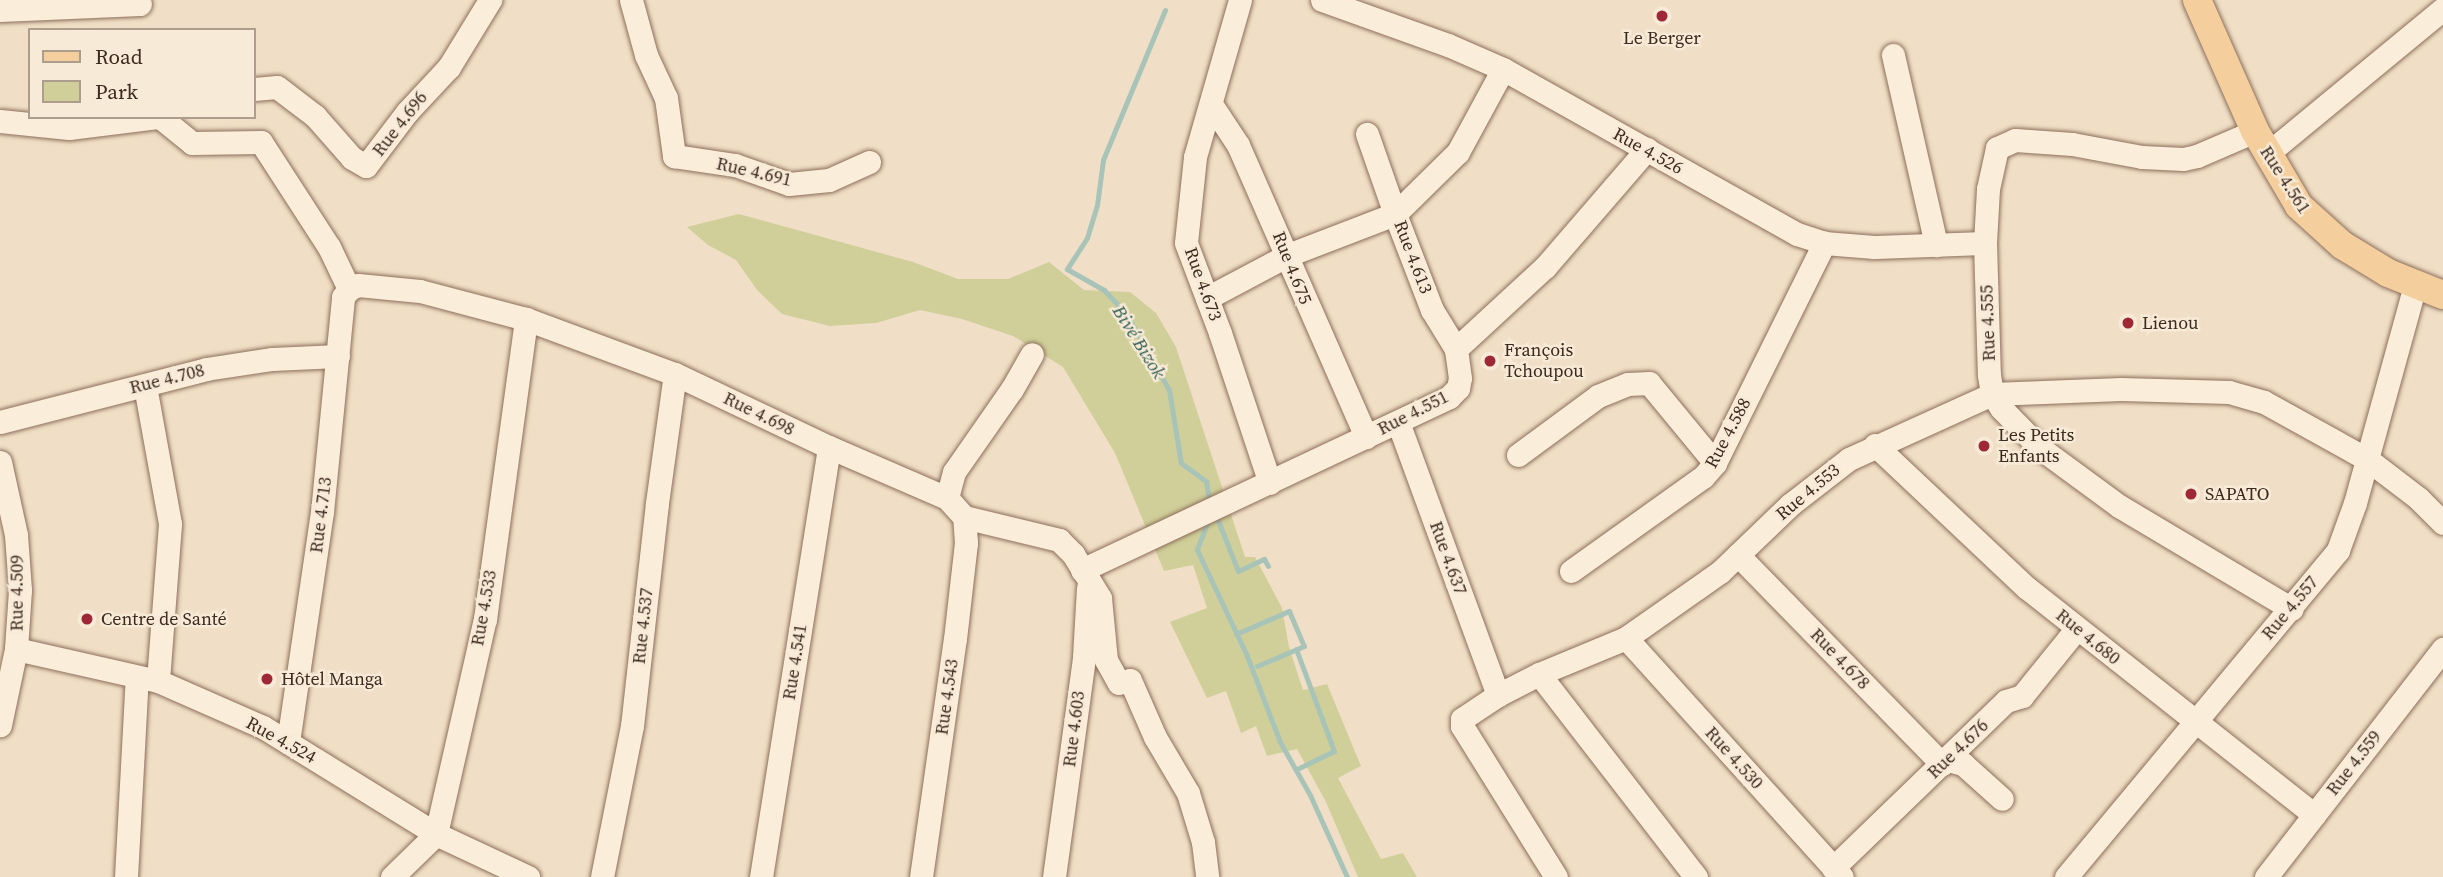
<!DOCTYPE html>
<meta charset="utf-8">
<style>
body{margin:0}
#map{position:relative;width:2443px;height:877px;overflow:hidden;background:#f0dfc6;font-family:"Source Serif 4",serif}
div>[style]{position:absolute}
.green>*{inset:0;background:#d0cf99}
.stream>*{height:5px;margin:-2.5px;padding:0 2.5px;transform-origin:2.5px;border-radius:2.5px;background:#a8c4b8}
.roads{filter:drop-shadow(0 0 2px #8d6f5b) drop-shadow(0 0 2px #8d6f5b)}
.minor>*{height:23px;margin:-11.5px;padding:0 11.5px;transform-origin:11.5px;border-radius:11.5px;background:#faedda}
.major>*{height:28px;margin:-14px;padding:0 14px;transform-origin:14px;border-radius:14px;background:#f4cf9d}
.dots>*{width:19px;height:19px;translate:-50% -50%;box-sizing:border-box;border:4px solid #f7ead6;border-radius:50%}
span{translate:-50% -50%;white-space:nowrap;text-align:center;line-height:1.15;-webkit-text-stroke:5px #f7ead6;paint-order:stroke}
.poi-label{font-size:18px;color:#3d2a1f}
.left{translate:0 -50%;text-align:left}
.street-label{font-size:18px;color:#3d2a1f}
.water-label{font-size:19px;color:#2e5d54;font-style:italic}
.legend{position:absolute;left:28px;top:28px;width:228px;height:91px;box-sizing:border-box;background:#f7ead6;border:2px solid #ad9d8d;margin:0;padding:9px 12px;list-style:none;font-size:21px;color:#3d2a1f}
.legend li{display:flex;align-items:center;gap:14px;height:35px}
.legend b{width:35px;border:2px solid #ad9d8d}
</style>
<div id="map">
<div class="green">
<i style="clip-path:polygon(739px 214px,913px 262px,958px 279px,1008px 279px,1049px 262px,1084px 290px,1130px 292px,1156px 313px,1176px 347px,1245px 557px,1255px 557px,1282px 608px,1289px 647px,1303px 690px,1327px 684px,1361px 766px,1338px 778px,1381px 859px,1403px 853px,1417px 877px,1358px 877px,1326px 802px,1297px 749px,1267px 756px,1256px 726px,1241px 733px,1226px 691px,1207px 698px,1170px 622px,1207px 608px,1193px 565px,1164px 571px,1115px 453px,1063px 367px,1013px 336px,962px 319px,920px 310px,876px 323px,830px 326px,782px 314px,757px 290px,736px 260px,708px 245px,687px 227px)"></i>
</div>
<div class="stream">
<i style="left:1165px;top:10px;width:162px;rotate:112.5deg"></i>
<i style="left:1103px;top:160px;width:45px;rotate:97.6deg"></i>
<i style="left:1097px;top:205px;width:34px;rotate:107deg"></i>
<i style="left:1087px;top:238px;width:37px;rotate:123deg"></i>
<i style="left:1067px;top:269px;width:43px;rotate:29.6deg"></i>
<i style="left:1104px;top:290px;width:34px;rotate:47deg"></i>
<i style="left:1127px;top:315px;width:86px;rotate:60.8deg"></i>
<i style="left:1169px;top:390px;width:74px;rotate:80.7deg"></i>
<i style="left:1181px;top:463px;width:31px;rotate:36deg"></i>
<i style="left:1206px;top:481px;width:24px;rotate:81deg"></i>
<i style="left:1209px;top:518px;width:34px;rotate:111deg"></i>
<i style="left:1197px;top:550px;width:117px;rotate:64.7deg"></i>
<i style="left:1247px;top:656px;width:92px;rotate:69deg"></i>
<i style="left:1280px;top:742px;width:61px;rotate:60.5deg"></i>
<i style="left:1310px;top:795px;width:90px;rotate:65.7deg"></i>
<i style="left:1217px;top:518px;width:57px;rotate:68.4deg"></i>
<i style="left:1238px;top:571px;width:29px;rotate:-25deg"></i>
<i style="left:1264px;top:559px;width:8px;rotate:60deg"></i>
<i style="left:1236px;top:634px;width:58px;rotate:-23.5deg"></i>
<i style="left:1289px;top:611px;width:38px;rotate:67deg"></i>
<i style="left:1304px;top:646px;width:51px;rotate:156.9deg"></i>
<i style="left:1296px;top:649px;width:109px;rotate:69.6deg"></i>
<i style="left:1334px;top:751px;width:41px;rotate:154.1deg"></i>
</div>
<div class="roads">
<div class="minor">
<i style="left:631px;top:0;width:57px;rotate:74.7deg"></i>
<i style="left:646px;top:55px;width:47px;rotate:65.1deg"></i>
<i style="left:666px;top:98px;width:59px;rotate:82.1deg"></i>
<i style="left:674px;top:156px;width:62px;rotate:8.4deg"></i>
<i style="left:735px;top:165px;width:57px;rotate:19.4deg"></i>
<i style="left:789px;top:184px;width:40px;rotate:-5.7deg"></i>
<i style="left:829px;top:180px;width:44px;rotate:-24.2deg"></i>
<i style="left:1240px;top:0;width:163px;rotate:106deg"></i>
<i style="left:1195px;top:157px;width:86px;rotate:96deg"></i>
<i style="left:1186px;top:243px;width:96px;rotate:69.3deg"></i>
<i style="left:1220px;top:333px;width:158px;rotate:71.6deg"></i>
<i style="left:1322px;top:0;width:134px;rotate:19.7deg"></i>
<i style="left:1448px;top:45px;width:60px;rotate:23.6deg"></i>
<i style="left:1503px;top:69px;width:337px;rotate:29.3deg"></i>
<i style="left:1797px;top:234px;width:28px;rotate:18deg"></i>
<i style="left:1824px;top:243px;width:50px;rotate:4.6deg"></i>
<i style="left:1874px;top:247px;width:111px;rotate:-2.1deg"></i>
<i style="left:0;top:10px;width:140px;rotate:-2.5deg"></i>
<i style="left:1893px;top:55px;width:195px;rotate:77.2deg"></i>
<i style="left:254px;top:89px;width:23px;rotate:-5deg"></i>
<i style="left:277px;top:87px;width:48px;rotate:37.3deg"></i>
<i style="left:315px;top:116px;width:56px;rotate:48.6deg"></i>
<i style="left:352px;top:158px;width:16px;rotate:30deg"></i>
<i style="left:366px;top:166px;width:68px;rotate:-52.8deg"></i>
<i style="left:407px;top:112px;width:62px;rotate:-47deg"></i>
<i style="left:449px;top:67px;width:79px;rotate:-58.5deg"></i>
<i style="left:1211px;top:104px;width:49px;rotate:56.6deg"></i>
<i style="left:1238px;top:145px;width:319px;rotate:66.3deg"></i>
<i style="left:160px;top:117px;width:41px;rotate:39.1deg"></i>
<i style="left:192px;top:143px;width:69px;rotate:-0.8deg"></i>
<i style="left:261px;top:142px;width:125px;rotate:57.1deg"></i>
<i style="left:329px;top:247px;width:47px;rotate:64.5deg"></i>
<i style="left:349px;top:289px;width:10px;rotate:-24deg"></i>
<i style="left:358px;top:285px;width:62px;rotate:5.5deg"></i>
<i style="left:420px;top:291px;width:110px;rotate:14.8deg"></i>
<i style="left:526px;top:319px;width:159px;rotate:20.3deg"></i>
<i style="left:675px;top:374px;width:170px;rotate:25.4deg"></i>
<i style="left:829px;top:447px;width:129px;rotate:23.4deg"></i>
<i style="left:947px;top:498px;width:25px;rotate:48deg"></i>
<i style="left:964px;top:517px;width:98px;rotate:13.6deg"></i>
<i style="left:1059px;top:540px;width:20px;rotate:45deg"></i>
<i style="left:1073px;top:554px;width:52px;rotate:58.5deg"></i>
<i style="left:1100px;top:598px;width:62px;rotate:84.5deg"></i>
<i style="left:1106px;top:660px;width:26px;rotate:61deg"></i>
<i style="left:1119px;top:683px;width:11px;rotate:-15deg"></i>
<i style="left:1130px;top:680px;width:62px;rotate:66.3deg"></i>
<i style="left:1155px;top:737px;width:65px;rotate:59.5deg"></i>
<i style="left:1188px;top:793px;width:51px;rotate:73deg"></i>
<i style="left:1203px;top:842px;width:35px;rotate:83deg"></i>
<i style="left:0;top:121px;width:69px;rotate:5.8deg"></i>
<i style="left:69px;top:128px;width:91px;rotate:-7deg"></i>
<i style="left:2255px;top:131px;width:63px;rotate:156.7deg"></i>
<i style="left:2197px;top:156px;width:14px;rotate:168deg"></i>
<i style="left:2183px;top:159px;width:41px;rotate:-177.2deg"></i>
<i style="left:2142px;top:157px;width:71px;rotate:-169.5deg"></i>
<i style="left:2072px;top:144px;width:57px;rotate:-176deg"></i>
<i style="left:2015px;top:140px;width:20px;rotate:156deg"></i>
<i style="left:1997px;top:148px;width:42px;rotate:102.4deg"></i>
<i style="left:1988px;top:189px;width:54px;rotate:93.2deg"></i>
<i style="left:1985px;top:243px;width:132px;rotate:88.3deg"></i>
<i style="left:1989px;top:375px;width:19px;rotate:81deg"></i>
<i style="left:1992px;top:394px;width:17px;rotate:57deg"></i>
<i style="left:2001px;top:408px;width:56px;rotate:45.7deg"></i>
<i style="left:2040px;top:448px;width:98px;rotate:36.3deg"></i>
<i style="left:2119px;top:506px;width:201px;rotate:30.8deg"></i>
<i style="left:2267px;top:154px;width:228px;rotate:-39.5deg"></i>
<i style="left:1207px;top:298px;width:92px;rotate:-28deg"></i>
<i style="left:1288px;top:255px;width:115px;rotate:-21deg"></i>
<i style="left:1395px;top:214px;width:85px;rotate:-109.3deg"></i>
<i style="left:1456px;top:349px;width:46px;rotate:-121.6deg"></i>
<i style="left:1432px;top:310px;width:103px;rotate:-111.1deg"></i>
<i style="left:1395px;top:214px;width:88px;rotate:-44.5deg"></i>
<i style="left:1458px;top:152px;width:94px;rotate:-61.5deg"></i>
<i style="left:145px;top:386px;width:140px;rotate:79.7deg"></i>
<i style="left:170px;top:524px;width:157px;rotate:94.4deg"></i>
<i style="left:0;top:422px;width:213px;rotate:-14.4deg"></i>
<i style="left:206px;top:369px;width:67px;rotate:-8.6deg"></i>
<i style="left:272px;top:359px;width:66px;rotate:-2.6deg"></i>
<i style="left:1398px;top:422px;width:291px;rotate:69.9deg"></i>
<i style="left:1875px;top:445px;width:209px;rotate:43.3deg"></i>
<i style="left:2027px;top:588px;width:366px;rotate:38.3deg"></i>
<i style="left:1518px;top:455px;width:99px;rotate:-36.4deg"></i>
<i style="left:1598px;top:396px;width:32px;rotate:-22deg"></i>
<i style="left:1628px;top:384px;width:21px;rotate:-3deg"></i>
<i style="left:1649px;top:383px;width:104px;rotate:50.5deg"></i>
<i style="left:0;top:462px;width:75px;rotate:77.6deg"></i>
<i style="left:16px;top:535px;width:55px;rotate:85.8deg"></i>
<i style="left:20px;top:590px;width:59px;rotate:93.9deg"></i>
<i style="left:16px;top:649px;width:78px;rotate:101.9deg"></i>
<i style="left:947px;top:498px;width:27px;rotate:-75deg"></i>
<i style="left:954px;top:472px;width:101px;rotate:-55.1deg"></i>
<i style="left:1012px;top:389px;width:40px;rotate:-60.3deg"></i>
<i style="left:1738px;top:555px;width:292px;rotate:45.7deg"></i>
<i style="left:1942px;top:764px;width:7px;rotate:-34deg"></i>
<i style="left:1948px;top:760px;width:16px;rotate:15deg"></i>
<i style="left:1963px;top:764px;width:52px;rotate:41.9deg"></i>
<i style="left:1082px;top:570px;width:406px;rotate:-25.2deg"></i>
<i style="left:1449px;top:397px;width:13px;rotate:-45deg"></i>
<i style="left:1458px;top:388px;width:10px;rotate:-79deg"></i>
<i style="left:1460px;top:378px;width:29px;rotate:-98deg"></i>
<i style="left:1456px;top:349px;width:121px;rotate:-42.7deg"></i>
<i style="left:1545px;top:267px;width:156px;rotate:-49.2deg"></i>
<i style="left:1571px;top:571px;width:162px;rotate:-35.5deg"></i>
<i style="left:1703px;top:477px;width:18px;rotate:-49deg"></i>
<i style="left:1715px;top:463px;width:246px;rotate:-63.6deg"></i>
<i style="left:1626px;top:638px;width:322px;rotate:47.9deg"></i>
<i style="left:16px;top:649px;width:146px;rotate:12.7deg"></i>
<i style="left:158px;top:681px;width:115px;rotate:23.7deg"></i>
<i style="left:263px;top:727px;width:203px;rotate:31.7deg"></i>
<i style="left:436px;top:834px;width:102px;rotate:25.1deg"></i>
<i style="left:1539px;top:674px;width:257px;rotate:52.3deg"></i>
<i style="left:288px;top:742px;width:232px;rotate:-81.6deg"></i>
<i style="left:322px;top:512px;width:216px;rotate:-84.4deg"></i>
<i style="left:343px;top:297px;width:10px;rotate:-53deg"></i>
<i style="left:1833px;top:868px;width:240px;rotate:-44deg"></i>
<i style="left:2006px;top:701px;width:17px;rotate:-17deg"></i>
<i style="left:2022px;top:696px;width:87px;rotate:-51deg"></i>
<i style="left:126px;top:877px;width:200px;rotate:-86.9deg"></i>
<i style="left:392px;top:877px;width:62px;rotate:-44.3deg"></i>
<i style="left:436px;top:834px;width:221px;rotate:-77.2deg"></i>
<i style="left:485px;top:619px;width:303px;rotate:-82.2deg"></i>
<i style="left:602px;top:877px;width:154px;rotate:-78.8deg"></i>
<i style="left:632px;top:726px;width:224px;rotate:-83.6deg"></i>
<i style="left:657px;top:503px;width:130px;rotate:-82.1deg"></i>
<i style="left:761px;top:877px;width:435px;rotate:-81deg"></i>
<i style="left:921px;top:877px;width:240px;rotate:-81.9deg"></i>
<i style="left:955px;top:639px;width:97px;rotate:-83.5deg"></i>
<i style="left:966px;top:543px;width:26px;rotate:-94deg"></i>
<i style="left:1054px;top:877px;width:222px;rotate:-82.2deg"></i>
<i style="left:1084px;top:657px;width:69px;rotate:-86.7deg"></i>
<i style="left:1556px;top:877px;width:178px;rotate:-121.9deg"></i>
<i style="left:1462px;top:726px;width:7px;rotate:-90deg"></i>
<i style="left:1462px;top:719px;width:43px;rotate:-33.7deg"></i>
<i style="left:1498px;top:695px;width:46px;rotate:-27.1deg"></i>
<i style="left:1539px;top:674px;width:94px;rotate:-22.5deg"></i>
<i style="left:1626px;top:638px;width:115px;rotate:-35.1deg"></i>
<i style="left:1720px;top:572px;width:98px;rotate:-43.8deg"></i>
<i style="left:1791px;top:504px;width:73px;rotate:-37.8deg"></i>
<i style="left:1849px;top:459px;width:157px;rotate:-24.4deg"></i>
<i style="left:1992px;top:394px;width:129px;rotate:-2.2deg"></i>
<i style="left:2121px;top:389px;width:108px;rotate:1.6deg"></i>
<i style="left:2229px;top:392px;width:36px;rotate:16deg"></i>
<i style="left:2264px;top:402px;width:118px;rotate:29deg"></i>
<i style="left:2367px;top:459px;width:64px;rotate:37.4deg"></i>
<i style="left:2418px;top:498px;width:35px;rotate:45deg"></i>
<i style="left:2066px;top:877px;width:425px;rotate:-50.2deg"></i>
<i style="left:2338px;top:550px;width:50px;rotate:-70.1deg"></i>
<i style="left:2355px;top:503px;width:226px;rotate:-74.6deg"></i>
<i style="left:2266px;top:877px;width:289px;rotate:-52.2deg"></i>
</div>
<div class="major">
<i style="left:2197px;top:0;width:143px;rotate:66.1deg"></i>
<i style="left:2255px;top:131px;width:87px;rotate:59.6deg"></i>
<i style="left:2299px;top:206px;width:58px;rotate:42.2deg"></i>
<i style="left:2342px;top:245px;width:54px;rotate:31.3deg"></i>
<i style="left:2388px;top:273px;width:59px;rotate:21.8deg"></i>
</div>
</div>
<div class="dots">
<i style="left:1662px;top:16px;background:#9f2837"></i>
<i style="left:2128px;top:323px;background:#9f2837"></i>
<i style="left:1490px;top:361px;background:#9f2837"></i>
<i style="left:1984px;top:446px;background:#9f2837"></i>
<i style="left:2191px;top:494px;background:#9f2837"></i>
<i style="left:87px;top:619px;background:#9f2837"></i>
<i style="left:267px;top:679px;background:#9f2837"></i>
</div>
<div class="poi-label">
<span style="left:1662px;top:38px">Le Berger</span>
<span class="left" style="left:2142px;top:323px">Lienou</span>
<span class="left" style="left:1504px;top:361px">François<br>Tchoupou</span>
<span class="left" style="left:1998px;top:446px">Les Petits<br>Enfants</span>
<span class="left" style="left:2205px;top:494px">SAPATO</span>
<span class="left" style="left:101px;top:619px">Centre de Santé</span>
<span class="left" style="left:281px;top:679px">Hôtel Manga</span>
</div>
<div class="street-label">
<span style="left:400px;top:124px;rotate:-52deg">Rue 4.696</span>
<span style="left:1648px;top:151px;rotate:29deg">Rue 4.526</span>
<span style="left:754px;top:172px;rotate:13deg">Rue 4.691</span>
<span style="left:2285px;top:180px;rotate:57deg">Rue 4.561</span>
<span style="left:1413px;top:257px;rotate:69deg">Rue 4.613</span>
<span style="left:1292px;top:268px;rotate:68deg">Rue 4.675</span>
<span style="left:1203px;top:284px;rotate:70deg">Rue 4.673</span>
<span style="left:1988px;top:323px;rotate:-92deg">Rue 4.555</span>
<span style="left:167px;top:379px;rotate:-14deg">Rue 4.708</span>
<span style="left:1413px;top:413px;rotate:-27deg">Rue 4.551</span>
<span style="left:759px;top:414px;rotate:26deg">Rue 4.698</span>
<span style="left:1728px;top:433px;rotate:-62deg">Rue 4.588</span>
<span style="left:1808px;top:492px;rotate:-40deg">Rue 4.553</span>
<span style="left:321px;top:515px;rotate:-83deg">Rue 4.713</span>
<span style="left:1448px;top:558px;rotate:70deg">Rue 4.637</span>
<span style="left:17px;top:593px;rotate:-90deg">Rue 4.509</span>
<span style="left:484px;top:608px;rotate:-80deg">Rue 4.533</span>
<span style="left:2290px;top:608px;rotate:-50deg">Rue 4.557</span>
<span style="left:643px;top:626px;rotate:-84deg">Rue 4.537</span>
<span style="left:2088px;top:637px;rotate:39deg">Rue 4.680</span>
<span style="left:1840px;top:659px;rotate:46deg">Rue 4.678</span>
<span style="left:795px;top:662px;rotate:-81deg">Rue 4.541</span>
<span style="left:947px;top:697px;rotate:-82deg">Rue 4.543</span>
<span style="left:1074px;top:729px;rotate:-83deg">Rue 4.603</span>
<span style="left:281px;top:740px;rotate:29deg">Rue 4.524</span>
<span style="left:1958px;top:749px;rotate:-44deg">Rue 4.676</span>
<span style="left:1734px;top:758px;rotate:48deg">Rue 4.530</span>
<span style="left:2354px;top:763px;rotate:-52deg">Rue 4.559</span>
</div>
<div class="water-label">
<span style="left:1139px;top:342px;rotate:58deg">Bivé Bizok</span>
</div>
<ul class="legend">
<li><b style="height:9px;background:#f4cf9d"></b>Road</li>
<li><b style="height:19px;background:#d0cf99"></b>Park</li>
</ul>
</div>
